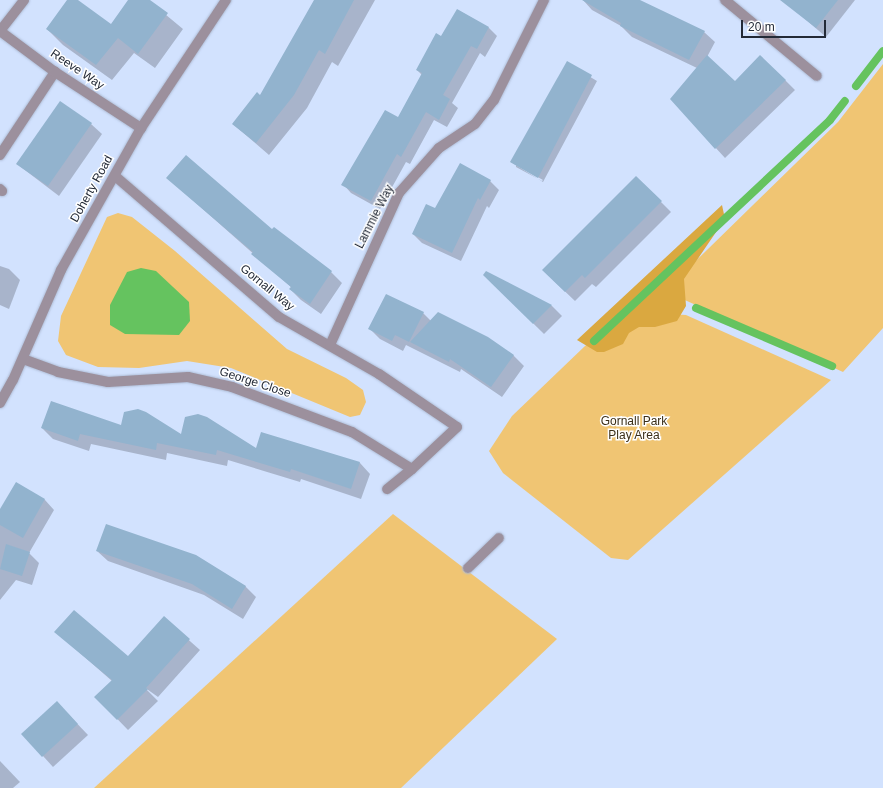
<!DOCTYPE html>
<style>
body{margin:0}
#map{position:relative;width:883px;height:788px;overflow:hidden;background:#d2e2fe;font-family:Helvetica,sans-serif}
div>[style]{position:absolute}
.green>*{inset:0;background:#f0c573}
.forest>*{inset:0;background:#daa840}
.water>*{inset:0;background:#65c35f}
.shadow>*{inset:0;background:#0003}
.stream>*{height:8px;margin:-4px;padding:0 4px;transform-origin:4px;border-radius:4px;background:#65c35f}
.building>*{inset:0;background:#92b3ce}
.roads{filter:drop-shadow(0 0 1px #afbdd6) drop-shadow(0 0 1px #afbdd6)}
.service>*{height:10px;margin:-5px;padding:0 5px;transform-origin:5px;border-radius:5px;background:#9c909d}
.minor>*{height:10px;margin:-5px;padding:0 5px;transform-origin:5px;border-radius:5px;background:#9c909d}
span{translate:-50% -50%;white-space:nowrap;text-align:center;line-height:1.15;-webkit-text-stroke:3px #fff;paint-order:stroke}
.street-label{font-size:12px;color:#232a37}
.park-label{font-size:12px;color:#3b2f19}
.scale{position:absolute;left:741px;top:20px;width:85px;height:18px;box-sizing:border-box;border:2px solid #232a37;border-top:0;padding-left:5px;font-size:12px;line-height:14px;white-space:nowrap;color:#232a37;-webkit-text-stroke:3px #fff;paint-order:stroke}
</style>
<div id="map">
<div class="green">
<i style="clip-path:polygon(883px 64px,883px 328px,843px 372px,665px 291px,838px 122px)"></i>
<i style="clip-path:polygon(118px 213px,132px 217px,175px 251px,287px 349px,346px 378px,363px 390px,366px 402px,360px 415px,350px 417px,231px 368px,187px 361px,139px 368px,98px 367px,66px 355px,58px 341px,61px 316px,107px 217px)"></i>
<i style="clip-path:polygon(670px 314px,686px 315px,831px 380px,628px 560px,611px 558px,503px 473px,489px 451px,512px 416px,585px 346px,631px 320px)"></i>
<i style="clip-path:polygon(393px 514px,557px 639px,401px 788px,94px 788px)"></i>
</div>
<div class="forest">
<i style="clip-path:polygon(722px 205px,725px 219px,684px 279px,686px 306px,677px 321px,655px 327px,639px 327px,629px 333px,623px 344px,604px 352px,597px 352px,577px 340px)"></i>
</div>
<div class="water">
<i style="clip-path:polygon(141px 268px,156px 271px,189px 302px,190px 321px,179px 335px,125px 334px,110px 325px,110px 305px,127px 272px)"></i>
</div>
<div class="shadow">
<i style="clip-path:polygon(68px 0,76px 0,111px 25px,129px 0,148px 0,183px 29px,155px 68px,134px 53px,112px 80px,63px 45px,47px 29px)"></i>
<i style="clip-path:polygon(318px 0,375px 0,338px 66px,332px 62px,307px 108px,269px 155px,233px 124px,260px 96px)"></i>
<i style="clip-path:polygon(583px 0,638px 0,704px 32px,715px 42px,707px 57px,735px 82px,785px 80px,795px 90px,725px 158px,671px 99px,697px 68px,632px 37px,621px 26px,592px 10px)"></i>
<i style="clip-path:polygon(795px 0,855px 0,826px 37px,790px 6px)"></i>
<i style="clip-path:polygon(458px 10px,489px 28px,497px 36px,485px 57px,480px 53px,452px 103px,458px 108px,447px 127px,434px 120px,410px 164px,406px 162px,380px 209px,351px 193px,343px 184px,399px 119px,422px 75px,417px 70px,442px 37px)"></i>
<i style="clip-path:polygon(evenodd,567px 63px,597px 81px,543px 182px,511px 162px,567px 63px,516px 165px,543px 180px,542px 181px,516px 167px,516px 165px)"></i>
<i style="clip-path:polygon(91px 124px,102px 134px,59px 196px,17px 164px)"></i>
<i style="clip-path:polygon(636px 177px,671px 212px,596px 287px,592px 284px,575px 301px,553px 280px)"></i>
<i style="clip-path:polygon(490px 181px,499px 190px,489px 208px,487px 206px,461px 261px,422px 243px,413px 234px,435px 209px)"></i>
<i style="clip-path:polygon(179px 188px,272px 230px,274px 228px,331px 272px,342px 283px,321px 314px,301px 300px,290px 289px,291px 287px)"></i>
<i style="clip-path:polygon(0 266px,9px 269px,20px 280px,9px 309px,0 305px)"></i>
<i style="clip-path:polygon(486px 272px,552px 306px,562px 316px,544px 334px,484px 275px)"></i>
<i style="clip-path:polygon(423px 313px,431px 321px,513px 355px,524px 366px,502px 397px,461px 369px,460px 372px,406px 345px,403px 351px,380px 339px,370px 329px)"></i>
<i style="clip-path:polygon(122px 427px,256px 450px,360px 463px,370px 474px,361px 499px,301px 479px,300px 482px,228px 460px,227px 466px,167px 453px,166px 460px,91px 444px,89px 451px,53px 439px,42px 428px)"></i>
<i style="clip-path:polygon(16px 483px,45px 500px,54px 510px,29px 553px,39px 563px,32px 585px,16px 580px,0 600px,0 511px)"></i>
<i style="clip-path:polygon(97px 551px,245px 586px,256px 597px,243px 619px,204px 595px,108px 561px)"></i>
<i style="clip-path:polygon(164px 618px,200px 650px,158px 697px,144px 687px,158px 701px,128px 730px,96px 697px,112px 681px,56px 632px,128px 658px)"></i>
<i style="clip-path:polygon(68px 714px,88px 735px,53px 767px,23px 734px)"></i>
<i style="clip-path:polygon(0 761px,20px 782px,13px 788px,0 788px)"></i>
</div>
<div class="stream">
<i style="left:856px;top:86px;width:44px;rotate:-52.4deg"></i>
<i style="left:696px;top:308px;width:148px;rotate:23.1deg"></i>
<i style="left:594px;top:341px;width:323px;rotate:-43.1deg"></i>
<i style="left:830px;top:120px;width:24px;rotate:-52deg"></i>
</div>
<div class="building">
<i style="clip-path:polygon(67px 0,78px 0,111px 24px,128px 0,150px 0,168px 13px,138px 54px,118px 38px,96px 65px,46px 29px)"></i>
<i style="clip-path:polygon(314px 0,354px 0,325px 54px,319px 50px,294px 95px,256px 143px,232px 124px,257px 92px,260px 95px)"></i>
<i style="clip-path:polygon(582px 0,640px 0,705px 31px,689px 60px,620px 26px,621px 23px)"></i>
<i style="clip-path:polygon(780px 0,838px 0,816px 28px)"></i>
<i style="clip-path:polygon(457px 9px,489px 27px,477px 49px,471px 46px,443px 95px,450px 99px,439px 120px,426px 112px,401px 157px,397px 154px,371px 201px,341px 185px,385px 110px,398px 117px,422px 73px,416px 70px,436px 33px,441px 36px)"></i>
<i style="clip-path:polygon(707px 55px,735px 81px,760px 55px,786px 80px,715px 149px,670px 99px)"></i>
<i style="clip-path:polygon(567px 61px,592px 75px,538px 178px,510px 162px)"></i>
<i style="clip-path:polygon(60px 101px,92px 123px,48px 186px,16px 164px)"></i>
<i style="clip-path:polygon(186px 155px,272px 229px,274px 227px,332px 271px,310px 304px,289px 289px,291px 287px,251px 254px,253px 252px,166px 178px)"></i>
<i style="clip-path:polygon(460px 163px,491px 180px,480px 200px,478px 198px,452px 253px,412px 234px,426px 204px,435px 208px)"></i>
<i style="clip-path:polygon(636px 176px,662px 201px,585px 278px,582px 275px,565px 292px,542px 270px)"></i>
<i style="clip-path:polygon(486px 271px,552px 305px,533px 324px,483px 275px)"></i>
<i style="clip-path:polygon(386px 294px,424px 312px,409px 342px,395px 335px,392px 341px,368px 329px)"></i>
<i style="clip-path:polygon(438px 312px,488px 337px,514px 355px,491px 387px,450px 359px,449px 362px,410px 342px)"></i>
<i style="clip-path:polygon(51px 401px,121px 425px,124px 412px,138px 409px,146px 412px,181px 434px,185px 417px,198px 414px,207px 417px,256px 448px,261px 432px,360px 462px,351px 489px,291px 469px,290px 472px,217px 450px,216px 455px,157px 443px,156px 450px,80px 434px,78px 441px,41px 428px)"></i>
<i style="clip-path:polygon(16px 482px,45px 499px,23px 538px,0 525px,0 509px)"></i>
<i style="clip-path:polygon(106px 524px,196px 555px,246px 586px,232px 609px,192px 584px,96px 551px)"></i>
<i style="clip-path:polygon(6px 544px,30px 552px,22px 576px,0 569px)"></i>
<i style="clip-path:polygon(74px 610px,128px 656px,164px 616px,190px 639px,146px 688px,148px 689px,117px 720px,94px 697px,112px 680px,54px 632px)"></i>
<i style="clip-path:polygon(57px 701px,78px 724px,42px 757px,21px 734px)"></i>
</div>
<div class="roads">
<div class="service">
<i style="left:0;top:31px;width:39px;rotate:-52deg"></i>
<i style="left:0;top:155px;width:100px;rotate:-56.5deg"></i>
<i style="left:0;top:189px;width:3px;rotate:45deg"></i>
<i style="left:468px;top:568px;width:43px;rotate:-44.1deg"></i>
</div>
<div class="minor">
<i style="left:725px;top:0;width:119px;rotate:39.6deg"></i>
<i style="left:0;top:31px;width:69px;rotate:36.7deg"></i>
<i style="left:55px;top:72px;width:103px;rotate:33.1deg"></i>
<i style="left:115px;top:176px;width:216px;rotate:40.7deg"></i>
<i style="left:279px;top:317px;width:115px;rotate:29.7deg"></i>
<i style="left:379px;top:374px;width:94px;rotate:34.2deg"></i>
<i style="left:457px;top:427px;width:62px;rotate:137deg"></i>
<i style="left:330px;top:345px;width:167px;rotate:-65.6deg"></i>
<i style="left:399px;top:193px;width:60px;rotate:-48.4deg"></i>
<i style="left:439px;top:148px;width:43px;rotate:-33.7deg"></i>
<i style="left:475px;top:124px;width:31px;rotate:-52deg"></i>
<i style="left:494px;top:100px;width:112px;rotate:-63.4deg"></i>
<i style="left:23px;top:359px;width:37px;rotate:20deg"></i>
<i style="left:58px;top:372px;width:51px;rotate:11.3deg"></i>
<i style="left:108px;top:382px;width:80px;rotate:-3.6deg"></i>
<i style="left:188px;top:377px;width:45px;rotate:12.8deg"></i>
<i style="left:232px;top:387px;width:128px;rotate:20.6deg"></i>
<i style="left:352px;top:432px;width:70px;rotate:31.7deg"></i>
<i style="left:412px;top:469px;width:32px;rotate:141deg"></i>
<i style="left:0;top:403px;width:26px;rotate:-61deg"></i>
<i style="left:13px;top:380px;width:120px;rotate:-66.4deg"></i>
<i style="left:61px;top:270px;width:163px;rotate:-60.6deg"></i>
<i style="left:141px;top:128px;width:154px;rotate:-56.4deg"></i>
</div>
</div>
<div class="street-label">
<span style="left:77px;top:70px;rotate:34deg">Reeve Way</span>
<span style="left:92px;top:189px;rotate:-61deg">Doherty Road</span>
<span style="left:375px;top:217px;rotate:-63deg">Lammie Way</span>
<span style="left:267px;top:288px;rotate:39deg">Gornall Way</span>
<span style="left:255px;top:383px;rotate:18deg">George Close</span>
</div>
<div class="park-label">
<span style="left:634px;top:429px">Gornall Park<br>Play Area</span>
</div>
<div class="scale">20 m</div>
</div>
